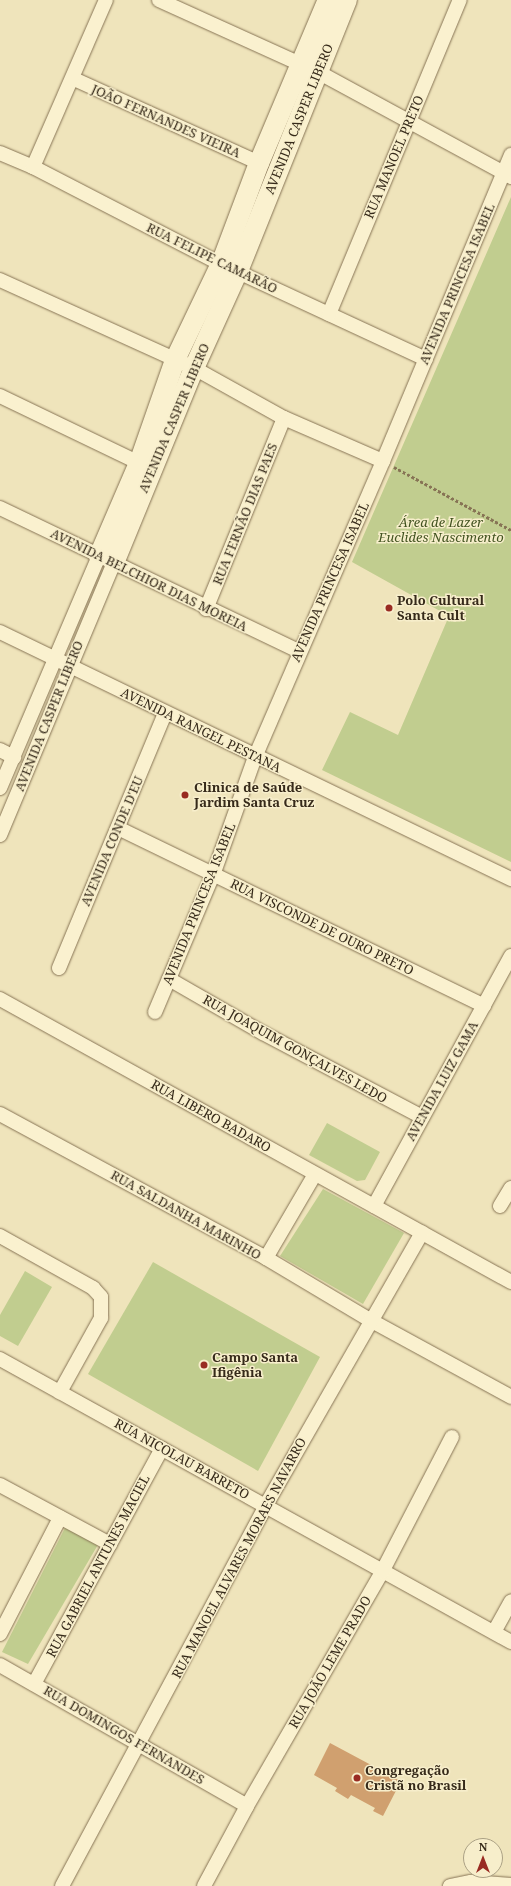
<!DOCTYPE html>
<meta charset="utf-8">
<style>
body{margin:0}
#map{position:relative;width:511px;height:1886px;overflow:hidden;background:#efe4bb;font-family:"Noto Serif",serif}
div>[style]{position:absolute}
.green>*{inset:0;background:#c1cd8f}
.building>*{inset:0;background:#d0a06f}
.path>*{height:2.5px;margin-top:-1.25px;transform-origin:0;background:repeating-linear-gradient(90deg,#877455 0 3px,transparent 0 5px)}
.roads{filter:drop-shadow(0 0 1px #877455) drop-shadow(0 0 1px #877455)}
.street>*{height:14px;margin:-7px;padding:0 7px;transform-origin:7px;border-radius:7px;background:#faf1cf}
.secondary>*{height:20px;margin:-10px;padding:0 10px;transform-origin:10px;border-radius:10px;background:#faf1cf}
.dots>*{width:11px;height:11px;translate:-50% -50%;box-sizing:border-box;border:2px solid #f7eecb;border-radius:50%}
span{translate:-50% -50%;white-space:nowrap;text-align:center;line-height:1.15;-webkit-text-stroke:3px #f7eecb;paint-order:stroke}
.street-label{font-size:13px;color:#362a1a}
.park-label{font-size:13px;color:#425320;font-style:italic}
.poi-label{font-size:13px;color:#362a1a;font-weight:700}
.left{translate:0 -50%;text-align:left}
.north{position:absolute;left:463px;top:1838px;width:40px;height:40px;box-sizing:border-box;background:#f7eecb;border:1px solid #aaa084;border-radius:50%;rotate:0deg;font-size:11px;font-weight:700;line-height:16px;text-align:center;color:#362a1a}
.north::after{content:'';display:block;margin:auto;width:14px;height:18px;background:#992b22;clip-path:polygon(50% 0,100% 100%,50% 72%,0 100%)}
</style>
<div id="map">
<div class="green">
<i style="clip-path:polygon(511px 197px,511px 862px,322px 770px,350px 712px,398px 735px,449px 616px,352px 562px)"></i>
<i style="clip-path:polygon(327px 1123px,380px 1152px,365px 1180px,357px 1181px,309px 1155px)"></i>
<i style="clip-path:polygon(323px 1189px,404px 1233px,363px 1304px,280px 1256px)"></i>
<i style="clip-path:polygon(153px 1262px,320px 1357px,258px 1471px,88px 1374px)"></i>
<i style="clip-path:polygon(25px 1271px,52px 1287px,18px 1346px,0 1336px,0 1315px)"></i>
<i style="clip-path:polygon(66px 1526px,99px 1543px,28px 1664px,2px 1652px)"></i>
</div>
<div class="building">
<i style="clip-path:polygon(330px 1743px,401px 1781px,383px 1816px,373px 1811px,375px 1808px,351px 1795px,348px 1799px,335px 1791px,337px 1788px,314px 1775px)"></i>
</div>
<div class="path">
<i style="left:394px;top:467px;width:133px;rotate:28.3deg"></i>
</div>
<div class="roads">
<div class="street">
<i style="left:159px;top:0;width:175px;rotate:24.4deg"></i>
<i style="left:318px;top:72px;width:220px;rotate:28.5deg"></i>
<i style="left:74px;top:79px;width:203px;rotate:24.4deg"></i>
<i style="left:0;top:153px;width:36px;rotate:23deg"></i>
<i style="left:33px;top:167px;width:212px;rotate:27.3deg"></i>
<i style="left:221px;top:264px;width:226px;rotate:24.9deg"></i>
<i style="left:33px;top:167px;width:182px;rotate:-66.4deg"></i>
<i style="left:0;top:280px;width:213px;rotate:24.4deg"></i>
<i style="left:194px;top:368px;width:103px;rotate:29.1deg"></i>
<i style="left:284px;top:418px;width:108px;rotate:23.5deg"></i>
<i style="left:329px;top:314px;width:340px;rotate:-67.4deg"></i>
<i style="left:0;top:396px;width:154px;rotate:25.7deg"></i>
<i style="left:0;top:508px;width:331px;rotate:25.6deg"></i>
<i style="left:206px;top:609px;width:206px;rotate:-67.8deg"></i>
<i style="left:0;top:632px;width:568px;rotate:25.8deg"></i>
<i style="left:0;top:750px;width:16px;rotate:27deg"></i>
<i style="left:0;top:788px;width:252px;rotate:-66.9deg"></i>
<i style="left:118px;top:828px;width:407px;rotate:25.9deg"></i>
<i style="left:0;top:835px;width:295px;rotate:-67.3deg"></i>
<i style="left:59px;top:968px;width:276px;rotate:-67.4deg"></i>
<i style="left:169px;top:979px;width:108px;rotate:29.9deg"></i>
<i style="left:263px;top:1033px;width:180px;rotate:27.8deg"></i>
<i style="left:0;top:999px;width:584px;rotate:28.98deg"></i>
<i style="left:155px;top:1012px;width:149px;rotate:-67.1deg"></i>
<i style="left:213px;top:875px;width:125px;rotate:-70.4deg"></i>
<i style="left:255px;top:757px;width:322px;rotate:-66.6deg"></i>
<i style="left:383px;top:461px;width:332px;rotate:-67.3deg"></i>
<i style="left:0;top:1114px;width:302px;rotate:28.4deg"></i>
<i style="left:266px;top:1258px;width:121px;rotate:30.8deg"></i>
<i style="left:370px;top:1320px;width:161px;rotate:28.6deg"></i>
<i style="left:374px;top:1206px;width:285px;rotate:-61.3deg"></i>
<i style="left:500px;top:1206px;width:21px;rotate:-59deg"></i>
<i style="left:0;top:1236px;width:107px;rotate:29.2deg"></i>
<i style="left:93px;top:1288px;width:12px;rotate:48deg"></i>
<i style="left:101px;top:1297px;width:21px;rotate:90deg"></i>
<i style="left:101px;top:1318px;width:85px;rotate:119deg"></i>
<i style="left:266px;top:1258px;width:97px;rotate:-59.7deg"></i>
<i style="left:0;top:1359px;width:584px;rotate:28.98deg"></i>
<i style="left:0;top:1485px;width:125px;rotate:28.2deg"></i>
<i style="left:494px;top:1632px;width:35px;rotate:-61deg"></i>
<i style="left:0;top:1634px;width:131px;rotate:-62.7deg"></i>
<i style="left:0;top:1665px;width:284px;rotate:29.7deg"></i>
<i style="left:34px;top:1684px;width:268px;rotate:-61.5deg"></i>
<i style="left:62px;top:1886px;width:432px;rotate:-61.8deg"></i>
<i style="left:266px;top:1505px;width:314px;rotate:-60.2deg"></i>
<i style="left:204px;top:1886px;width:91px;rotate:-61.7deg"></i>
<i style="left:247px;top:1806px;width:270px;rotate:-60deg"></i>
<i style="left:382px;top:1572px;width:152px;rotate:-62.6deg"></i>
<i style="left:450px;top:1886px;width:21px;rotate:-11deg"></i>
<i style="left:471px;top:1882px;width:40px;rotate:4.3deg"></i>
</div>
<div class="secondary">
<i style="left:99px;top:556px;width:101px;rotate:-66.7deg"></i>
<i style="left:139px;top:463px;width:109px;rotate:-70.7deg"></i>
<i style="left:175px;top:360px;width:106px;rotate:-64.4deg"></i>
<i style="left:221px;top:264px;width:108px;rotate:-69.4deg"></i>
<i style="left:259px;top:163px;width:177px;rotate:-67.1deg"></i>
<i style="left:114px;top:563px;width:211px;rotate:-67.7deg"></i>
<i style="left:194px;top:368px;width:107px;rotate:-65.6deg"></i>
<i style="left:238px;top:271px;width:292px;rotate:-68.1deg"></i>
</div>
</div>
<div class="dots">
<i style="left:389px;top:608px;background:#992b22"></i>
<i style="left:185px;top:795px;background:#992b22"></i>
<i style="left:204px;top:1365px;background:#992b22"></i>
<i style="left:357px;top:1778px;background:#992b22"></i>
</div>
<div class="street-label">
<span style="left:299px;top:119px;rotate:-68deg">AVENIDA CASPER LIBERO</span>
<span style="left:166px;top:121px;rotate:24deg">JOÃO FERNANDES VIEIRA</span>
<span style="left:394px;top:157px;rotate:-67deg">RUA MANOEL PRETO</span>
<span style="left:212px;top:258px;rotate:26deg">RUA FELIPE CAMARÃO</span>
<span style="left:457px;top:284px;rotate:-67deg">AVENIDA PRINCESA ISABEL</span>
<span style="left:174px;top:418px;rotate:-67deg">AVENIDA CASPER LIBERO</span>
<span style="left:245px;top:514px;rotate:-68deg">RUA FERNÃO DIAS PAES</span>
<span style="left:149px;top:580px;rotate:26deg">AVENIDA BELCHIOR DIAS MOREIA</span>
<span style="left:330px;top:582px;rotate:-66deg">AVENIDA PRINCESA ISABEL</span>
<span style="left:49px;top:716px;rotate:-68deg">AVENIDA CASPER LIBERO</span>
<span style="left:201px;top:730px;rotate:26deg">AVENIDA RANGEL PESTANA</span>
<span style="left:112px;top:841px;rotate:-67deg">AVENIDA CONDE D'EU</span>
<span style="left:199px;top:904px;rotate:-68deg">AVENIDA PRINCESA ISABEL</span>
<span style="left:322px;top:927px;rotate:26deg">RUA VISCONDE DE OURO PRETO</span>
<span style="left:295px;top:1049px;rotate:29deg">RUA JOAQUIM GONÇALVES LEDO</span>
<span style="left:442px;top:1081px;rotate:-61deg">AVENIDA LUIZ GAMA</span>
<span style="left:211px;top:1116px;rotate:29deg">RUA LIBERO BADARO</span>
<span style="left:186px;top:1215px;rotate:29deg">RUA SALDANHA MARINHO</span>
<span style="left:182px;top:1459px;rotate:29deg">RUA NICOLAU BARRETO</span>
<span style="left:239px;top:1558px;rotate:-62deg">RUA MANOEL ALVARES MORAES NAVARRO</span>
<span style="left:98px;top:1566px;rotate:-62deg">RUA GABRIEL ANTUNES MACIEL</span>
<span style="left:330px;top:1662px;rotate:-60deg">RUA JOÃO LEME PRADO</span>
<span style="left:124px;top:1735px;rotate:30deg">RUA DOMINGOS FERNANDES</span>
</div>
<div class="park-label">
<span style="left:441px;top:530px">Área de Lazer<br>Euclides Nascimento</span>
</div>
<div class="poi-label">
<span class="left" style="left:397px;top:608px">Polo Cultural<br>Santa Cult</span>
<span class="left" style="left:194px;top:795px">Clinica de Saúde<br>Jardim Santa Cruz</span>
<span class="left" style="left:212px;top:1365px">Campo Santa<br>Ifigênia</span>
<span class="left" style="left:365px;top:1778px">Congregação<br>Cristã no Brasil</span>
</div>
<div class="north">N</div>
</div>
